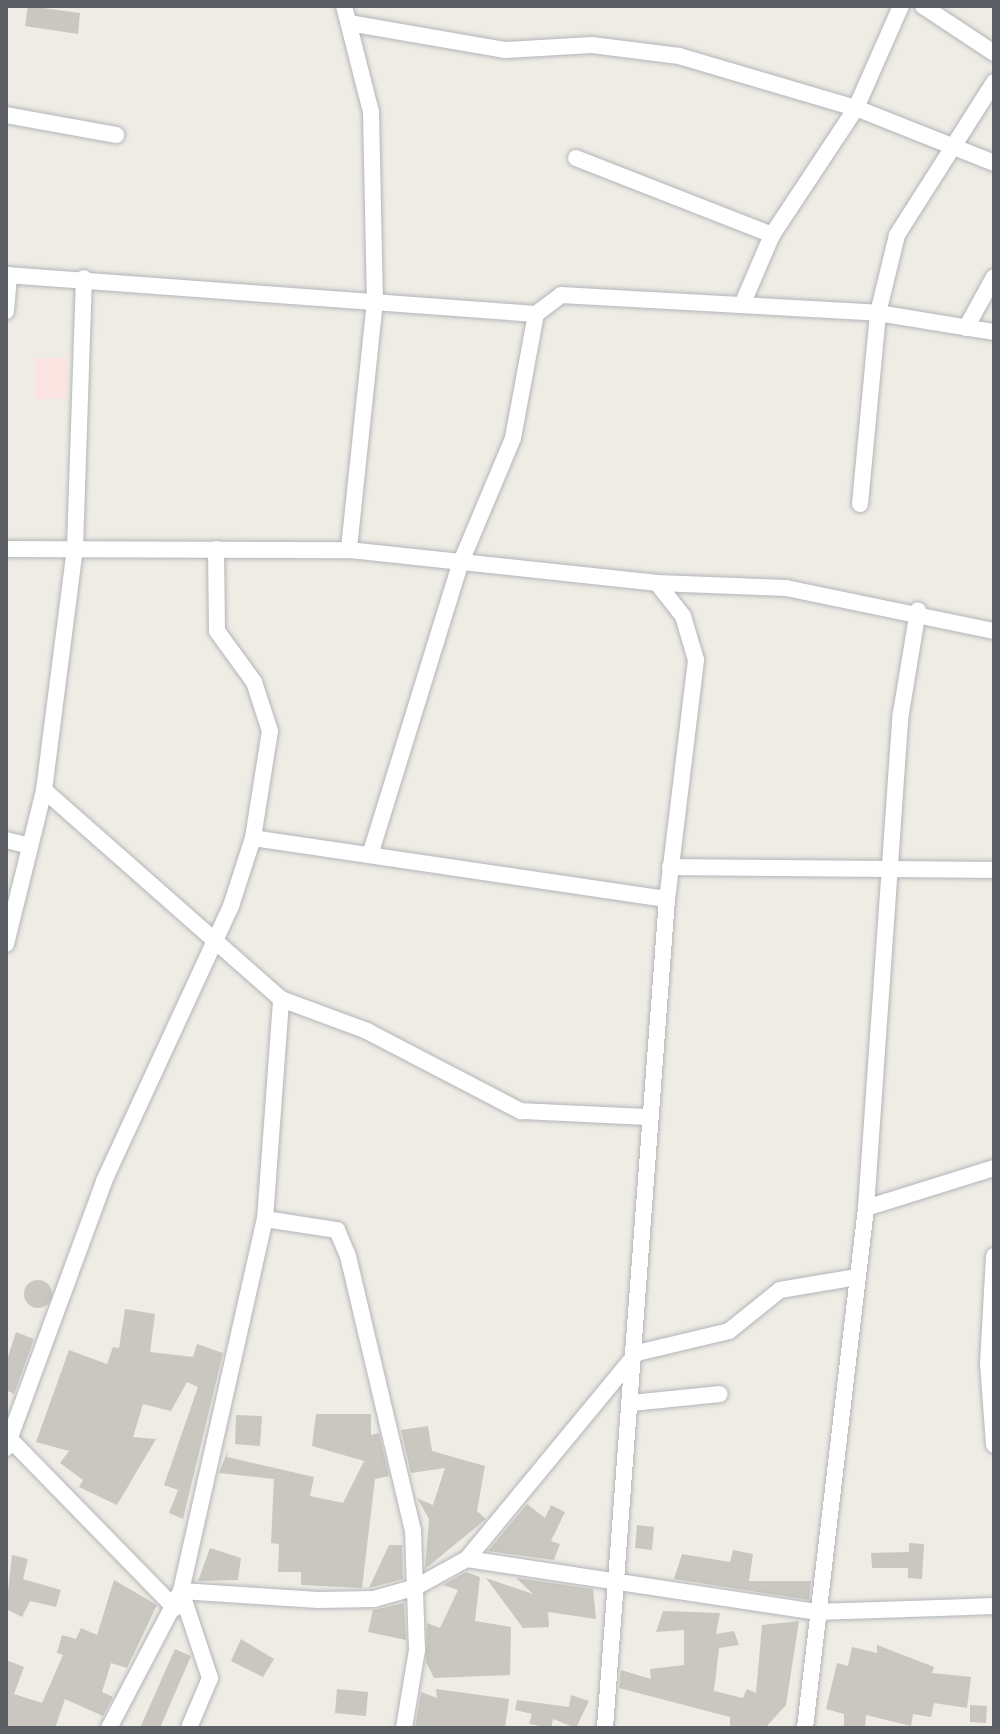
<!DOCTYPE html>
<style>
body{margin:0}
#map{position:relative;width:1000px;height:1734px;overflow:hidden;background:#eeece4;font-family:"IBM Plex Sans",sans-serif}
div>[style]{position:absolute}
.medical>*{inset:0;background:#fbe3e1}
.building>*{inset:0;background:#cac7c1}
.round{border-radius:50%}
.roads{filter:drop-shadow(0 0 2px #b2b5b9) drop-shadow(0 0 2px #b2b5b9)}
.minor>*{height:16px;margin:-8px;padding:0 8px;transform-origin:8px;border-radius:8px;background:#fff}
span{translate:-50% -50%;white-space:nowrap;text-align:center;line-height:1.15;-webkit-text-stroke:7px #fff;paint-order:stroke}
.frame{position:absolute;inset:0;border:8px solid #5c6064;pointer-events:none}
</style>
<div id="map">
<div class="medical">
<i style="clip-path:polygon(34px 358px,67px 358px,67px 399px,35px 399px)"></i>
</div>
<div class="building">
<i style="clip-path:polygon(28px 6px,80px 13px,78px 34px,25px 26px)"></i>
<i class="round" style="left:24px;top:1280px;width:28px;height:28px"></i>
<i style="clip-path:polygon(125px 1309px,155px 1314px,150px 1352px,193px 1357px,197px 1344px,223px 1353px,183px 1519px,169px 1513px,178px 1490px,164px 1485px,198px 1387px,187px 1382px,171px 1411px,143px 1404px,133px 1437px,156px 1439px,117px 1505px,79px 1487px,83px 1480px,60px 1463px,69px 1451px,36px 1442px,69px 1350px,107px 1364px,113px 1347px,119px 1348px)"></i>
<i style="clip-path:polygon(16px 1332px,34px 1339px,14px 1394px,6px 1390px,6px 1363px)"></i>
<i style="clip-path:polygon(316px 1414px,371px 1414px,371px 1435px,379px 1433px,389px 1476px,375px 1479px,362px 1588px,301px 1585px,301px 1572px,278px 1572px,279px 1544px,271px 1543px,274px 1479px,219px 1473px,228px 1450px,227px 1457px,314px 1477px,310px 1496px,343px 1503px,364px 1461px,312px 1446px)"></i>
<i style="clip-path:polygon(236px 1415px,262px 1416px,260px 1446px,235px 1444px)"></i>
<i style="clip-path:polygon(428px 1426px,432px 1451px,485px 1466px,477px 1511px,486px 1519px,425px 1569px,429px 1519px,417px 1498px,433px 1505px,445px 1468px,411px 1473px,401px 1430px)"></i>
<i style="clip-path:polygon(527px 1504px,545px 1518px,551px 1505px,565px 1512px,551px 1541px,560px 1544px,554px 1560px,488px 1551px)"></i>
<i style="clip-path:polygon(637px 1525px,654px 1527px,652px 1550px,635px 1548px)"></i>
<i style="clip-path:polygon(909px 1543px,924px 1544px,922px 1579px,908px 1578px,908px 1568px,872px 1568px,871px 1553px,909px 1552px)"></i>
<i style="clip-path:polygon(389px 1545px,402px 1545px,403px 1579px,369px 1588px)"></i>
<i style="clip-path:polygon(210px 1548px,241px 1558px,238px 1580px,198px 1581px)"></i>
<i style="clip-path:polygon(733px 1550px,753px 1554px,749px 1581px,811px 1581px,809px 1600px,674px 1579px,682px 1554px,730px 1562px)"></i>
<i style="clip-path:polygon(12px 1555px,28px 1559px,23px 1579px,61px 1590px,56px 1607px,30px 1601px,22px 1617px,6px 1609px)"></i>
<i style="clip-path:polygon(466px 1572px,480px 1577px,475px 1621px,511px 1627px,510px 1675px,434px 1678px,426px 1662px,427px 1623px,440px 1628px,458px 1590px,443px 1585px)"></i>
<i style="clip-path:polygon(486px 1578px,533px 1594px,516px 1578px,593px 1589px,596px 1619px,548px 1612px,549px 1627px,523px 1628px)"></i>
<i style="clip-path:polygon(114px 1580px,157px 1605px,127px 1668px,111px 1663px,102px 1692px,113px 1697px,103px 1716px,65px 1699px,55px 1728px,6px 1728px,6px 1660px,24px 1667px,14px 1694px,42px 1703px,63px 1655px,57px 1653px,62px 1635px,76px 1639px,81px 1628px,97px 1635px)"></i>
<i style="clip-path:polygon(404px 1603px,406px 1640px,368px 1632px,373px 1610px)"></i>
<i style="clip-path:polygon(663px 1611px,720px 1613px,716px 1634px,734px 1631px,739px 1645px,719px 1648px,714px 1691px,743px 1698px,747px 1689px,756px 1693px,762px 1625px,799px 1621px,786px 1705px,765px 1728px,730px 1728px,730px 1717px,619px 1688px,621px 1670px,651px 1679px,650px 1669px,684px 1665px,684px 1630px,656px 1632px)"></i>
<i style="clip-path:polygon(241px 1639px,274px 1659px,263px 1677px,231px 1661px)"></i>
<i style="clip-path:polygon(877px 1645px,934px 1667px,932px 1673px,971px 1677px,967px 1708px,934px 1703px,931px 1717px,913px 1714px,911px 1726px,866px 1715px,865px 1728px,844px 1728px,844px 1714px,826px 1709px,837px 1663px,848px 1666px,852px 1647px,877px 1653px)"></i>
<i style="clip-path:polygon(175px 1649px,191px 1656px,160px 1728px,140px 1728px)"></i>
<i style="clip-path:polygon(337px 1689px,368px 1692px,366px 1716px,335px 1713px)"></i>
<i style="clip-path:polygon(436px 1689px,509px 1699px,505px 1728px,415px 1728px,421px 1692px,437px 1698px)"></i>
<i style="clip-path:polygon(571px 1695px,589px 1701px,576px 1728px,553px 1719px,551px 1728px,529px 1724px,532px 1714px,515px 1710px,517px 1700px,569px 1707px)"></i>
<i style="clip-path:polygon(970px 1705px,987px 1706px,986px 1723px,970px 1722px)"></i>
</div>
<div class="roads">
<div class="minor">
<i style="left:344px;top:6px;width:109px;rotate:75.7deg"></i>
<i style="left:371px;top:112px;width:189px;rotate:88.8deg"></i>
<i style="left:375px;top:301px;width:250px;rotate:96deg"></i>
<i style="left:923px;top:6px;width:85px;rotate:33.5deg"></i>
<i style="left:349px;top:23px;width:159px;rotate:9.8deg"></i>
<i style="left:506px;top:50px;width:86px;rotate:-3.3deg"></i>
<i style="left:592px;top:45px;width:88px;rotate:7.2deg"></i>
<i style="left:679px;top:56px;width:184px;rotate:16.4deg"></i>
<i style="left:856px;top:108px;width:149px;rotate:21.7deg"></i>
<i style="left:6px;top:115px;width:112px;rotate:10.3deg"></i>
<i style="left:576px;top:158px;width:211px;rotate:21.4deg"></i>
<i style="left:6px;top:275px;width:531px;rotate:4.21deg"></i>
<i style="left:536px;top:314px;width:31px;rotate:-37deg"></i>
<i style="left:561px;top:295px;width:318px;rotate:3.2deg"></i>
<i style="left:878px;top:313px;width:118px;rotate:9.3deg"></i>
<i style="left:742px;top:305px;width:76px;rotate:-66.8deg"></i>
<i style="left:772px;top:235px;width:152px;rotate:-56.5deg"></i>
<i style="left:856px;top:108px;width:111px;rotate:-66.2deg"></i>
<i style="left:6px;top:311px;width:36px;rotate:-85deg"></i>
<i style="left:966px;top:328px;width:58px;rotate:-61.2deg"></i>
<i style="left:860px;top:504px;width:192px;rotate:-84.6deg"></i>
<i style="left:878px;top:313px;width:80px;rotate:-76.3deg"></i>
<i style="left:897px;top:235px;width:181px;rotate:-57.6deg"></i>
<i style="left:6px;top:549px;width:343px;rotate:0.2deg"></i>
<i style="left:349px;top:550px;width:310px;rotate:6.1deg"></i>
<i style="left:657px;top:583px;width:42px;rotate:51.8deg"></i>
<i style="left:683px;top:616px;width:46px;rotate:73.5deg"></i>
<i style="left:696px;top:660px;width:241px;rotate:96.9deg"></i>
<i style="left:667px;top:899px;width:831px;rotate:94.28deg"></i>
<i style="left:657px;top:583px;width:129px;rotate:2.2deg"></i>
<i style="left:786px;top:588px;width:212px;rotate:11.7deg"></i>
<i style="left:44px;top:790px;width:316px;rotate:41.4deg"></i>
<i style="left:281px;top:999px;width:92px;rotate:20.4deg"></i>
<i style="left:367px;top:1031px;width:174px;rotate:27.5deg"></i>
<i style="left:521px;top:1111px;width:128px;rotate:2.7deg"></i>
<i style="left:253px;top:838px;width:418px;rotate:8.4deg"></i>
<i style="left:6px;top:840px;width:25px;rotate:14deg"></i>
<i style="left:371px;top:852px;width:304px;rotate:-72.8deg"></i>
<i style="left:461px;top:562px;width:134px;rotate:-67.2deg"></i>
<i style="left:513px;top:438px;width:126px;rotate:-79.5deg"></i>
<i style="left:670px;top:867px;width:324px;rotate:0.5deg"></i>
<i style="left:6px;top:944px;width:159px;rotate:-76.1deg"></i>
<i style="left:44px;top:790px;width:244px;rotate:-82.7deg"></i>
<i style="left:75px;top:548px;width:270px;rotate:-88.1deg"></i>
<i style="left:866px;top:1208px;width:134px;rotate:-17.4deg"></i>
<i style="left:265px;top:1219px;width:73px;rotate:8.7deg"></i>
<i style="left:337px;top:1230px;width:28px;rotate:67deg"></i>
<i style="left:348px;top:1256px;width:282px;rotate:76.7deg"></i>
<i style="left:413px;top:1530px;width:120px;rotate:88.1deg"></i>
<i style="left:417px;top:1650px;width:79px;rotate:99.5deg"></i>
<i style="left:994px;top:1256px;width:107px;rotate:93.2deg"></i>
<i style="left:988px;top:1363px;width:82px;rotate:85.8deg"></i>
<i style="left:632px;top:1403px;width:88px;rotate:-5.8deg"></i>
<i style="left:6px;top:1435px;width:242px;rotate:45.7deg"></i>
<i style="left:6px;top:1448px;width:284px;rotate:-69.8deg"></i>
<i style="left:104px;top:1181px;width:303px;rotate:-65.2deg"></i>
<i style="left:231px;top:906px;width:71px;rotate:-72.1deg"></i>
<i style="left:253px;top:838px;width:108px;rotate:-81deg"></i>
<i style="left:270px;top:731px;width:52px;rotate:-108.1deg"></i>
<i style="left:254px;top:682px;width:63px;rotate:-126deg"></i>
<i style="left:217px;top:631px;width:82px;rotate:-90.7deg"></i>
<i style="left:467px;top:1559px;width:353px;rotate:8.6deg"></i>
<i style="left:816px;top:1612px;width:178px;rotate:-1.9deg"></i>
<i style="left:181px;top:1591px;width:137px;rotate:3.8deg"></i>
<i style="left:318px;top:1600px;width:56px;rotate:-1deg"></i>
<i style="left:374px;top:1599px;width:44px;rotate:-15.9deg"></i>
<i style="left:416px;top:1587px;width:58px;rotate:-28.8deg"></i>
<i style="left:467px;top:1559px;width:267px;rotate:-50.5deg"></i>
<i style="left:637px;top:1353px;width:95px;rotate:-13.4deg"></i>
<i style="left:729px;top:1331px;width:65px;rotate:-38.8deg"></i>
<i style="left:780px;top:1290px;width:78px;rotate:-9.6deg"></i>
<i style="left:181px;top:1591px;width:92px;rotate:71.6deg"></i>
<i style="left:210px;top:1678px;width:54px;rotate:112.8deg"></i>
<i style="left:109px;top:1728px;width:155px;rotate:-62.3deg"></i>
<i style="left:181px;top:1591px;width:381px;rotate:-77.3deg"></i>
<i style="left:265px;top:1219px;width:221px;rotate:-85.8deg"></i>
<i style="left:805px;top:1728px;width:524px;rotate:-83.31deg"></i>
<i style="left:866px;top:1208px;width:496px;rotate:-86deg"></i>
<i style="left:901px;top:713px;width:104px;rotate:-80.6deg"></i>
</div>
</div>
<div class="frame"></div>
</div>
